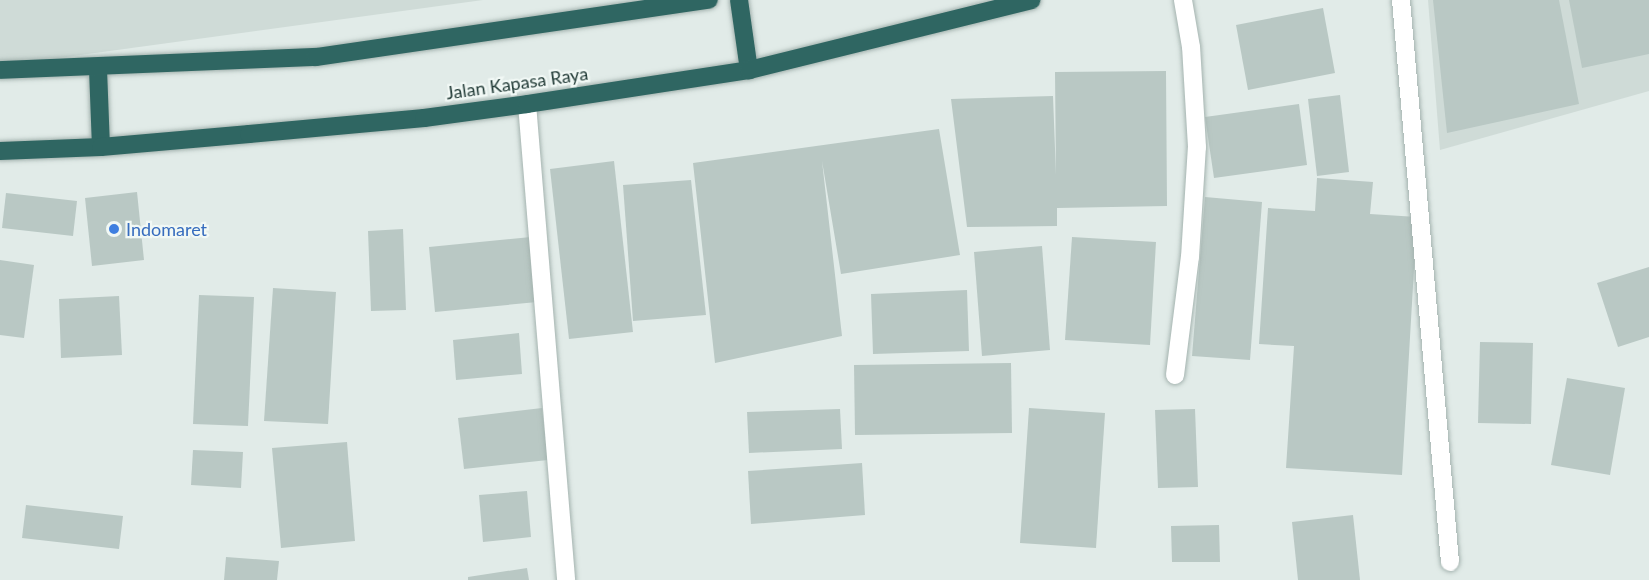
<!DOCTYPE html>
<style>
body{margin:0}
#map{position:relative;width:1649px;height:580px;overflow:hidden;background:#e1ebe8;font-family:Lato,sans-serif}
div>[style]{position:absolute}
.built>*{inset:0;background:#cfdbd7}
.building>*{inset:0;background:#b9c8c4}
.roads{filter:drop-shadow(0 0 2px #a4b3af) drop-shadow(0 0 2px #a4b3af)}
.street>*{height:18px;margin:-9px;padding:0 9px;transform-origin:9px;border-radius:9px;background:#fff}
.highway>*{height:18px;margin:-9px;padding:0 9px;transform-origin:9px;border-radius:9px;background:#2f6662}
.dots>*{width:16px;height:16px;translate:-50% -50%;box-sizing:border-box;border:3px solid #f1f8f5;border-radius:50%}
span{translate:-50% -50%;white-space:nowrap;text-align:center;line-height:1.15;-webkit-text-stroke:4.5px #f1f8f5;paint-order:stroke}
.street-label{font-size:18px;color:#223b37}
.shop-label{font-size:18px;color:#366cbe}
.left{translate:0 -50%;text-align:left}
</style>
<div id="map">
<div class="built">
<i style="clip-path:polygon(0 0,483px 0,0 66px)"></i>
<i style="clip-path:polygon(1428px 0,1649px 0,1649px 91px,1440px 150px)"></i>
</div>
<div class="building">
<i style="clip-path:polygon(1433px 0,1559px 0,1579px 104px,1447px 133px)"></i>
<i style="clip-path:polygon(1569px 0,1649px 0,1649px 54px,1582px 68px)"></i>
<i style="clip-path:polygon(1323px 8px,1335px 73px,1248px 90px,1236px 25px)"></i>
<i style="clip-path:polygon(1166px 71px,1167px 206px,1057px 208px,1057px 226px,967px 227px,951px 99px,1053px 96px,1056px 175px,1055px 72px)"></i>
<i style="clip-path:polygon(1340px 95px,1349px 172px,1317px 176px,1308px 99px)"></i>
<i style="clip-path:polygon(1299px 104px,1307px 165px,1214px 178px,1205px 117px)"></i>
<i style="clip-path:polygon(939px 129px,960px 255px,841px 274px,822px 161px,842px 336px,715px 363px,693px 163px)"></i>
<i style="clip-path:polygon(614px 161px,633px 332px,569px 339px,550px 169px)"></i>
<i style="clip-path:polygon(1317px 178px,1373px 182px,1370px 214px,1417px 217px,1402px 475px,1286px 468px,1294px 346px,1259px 344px,1268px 208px,1315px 211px)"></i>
<i style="clip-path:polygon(691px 180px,706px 315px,633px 321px,623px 185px)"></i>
<i style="clip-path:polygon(137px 192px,144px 260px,92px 266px,85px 198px)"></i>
<i style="clip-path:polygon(6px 193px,77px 201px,73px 236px,2px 228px)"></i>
<i style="clip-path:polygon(1205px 197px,1262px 202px,1250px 360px,1192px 356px)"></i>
<i style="clip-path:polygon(403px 229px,406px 310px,371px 311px,368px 231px)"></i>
<i style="clip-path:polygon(531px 237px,537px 302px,435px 312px,429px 247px)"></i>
<i style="clip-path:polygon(1072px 237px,1156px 242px,1150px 345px,1065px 340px)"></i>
<i style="clip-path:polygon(1042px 246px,1050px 350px,982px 356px,974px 252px)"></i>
<i style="clip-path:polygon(0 260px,34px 265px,24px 338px,0 335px)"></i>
<i style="clip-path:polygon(1649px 267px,1649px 337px,1618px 347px,1597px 283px)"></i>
<i style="clip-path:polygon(273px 288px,336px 292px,328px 424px,264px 421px)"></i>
<i style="clip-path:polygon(967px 290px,969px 351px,873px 354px,871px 294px)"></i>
<i style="clip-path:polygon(199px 295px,254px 297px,248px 426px,193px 424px)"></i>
<i style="clip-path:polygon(119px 296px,122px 355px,61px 358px,59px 299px)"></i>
<i style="clip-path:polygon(519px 333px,522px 374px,456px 380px,453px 340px)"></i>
<i style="clip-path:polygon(1480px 342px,1533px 343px,1531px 424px,1478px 423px)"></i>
<i style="clip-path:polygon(1011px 363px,1012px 433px,855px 435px,854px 365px)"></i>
<i style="clip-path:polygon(1567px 378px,1625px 388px,1610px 475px,1551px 465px)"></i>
<i style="clip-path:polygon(542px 408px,548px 460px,464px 469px,458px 418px)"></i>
<i style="clip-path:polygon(1029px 408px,1105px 413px,1096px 548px,1020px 543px)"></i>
<i style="clip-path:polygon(840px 409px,842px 449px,749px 453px,747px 412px)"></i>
<i style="clip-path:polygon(1195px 409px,1198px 487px,1158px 488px,1155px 410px)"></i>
<i style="clip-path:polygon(347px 442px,355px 541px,281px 548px,272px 448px)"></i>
<i style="clip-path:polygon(193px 450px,243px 452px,241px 488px,191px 485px)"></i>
<i style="clip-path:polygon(862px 463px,865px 515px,751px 524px,748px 471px)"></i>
<i style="clip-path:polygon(527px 491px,531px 537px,483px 542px,479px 495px)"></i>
<i style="clip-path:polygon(26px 505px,123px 516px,119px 549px,22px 538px)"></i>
<i style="clip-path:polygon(1353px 515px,1360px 580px,1298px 580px,1292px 522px)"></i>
<i style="clip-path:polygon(1219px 525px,1220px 562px,1172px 562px,1171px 526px)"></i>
<i style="clip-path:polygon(226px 557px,279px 561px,277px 580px,224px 580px)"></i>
<i style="clip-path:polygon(527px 568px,529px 580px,468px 580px,468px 577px)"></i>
</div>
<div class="roads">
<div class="street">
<i style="left:1401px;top:0;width:564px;rotate:85.02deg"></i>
<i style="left:527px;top:104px;width:478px;rotate:85.3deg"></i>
<i style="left:1175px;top:375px;width:119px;rotate:-82.8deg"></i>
<i style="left:1190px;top:257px;width:110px;rotate:-86.4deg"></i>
<i style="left:1197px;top:147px;width:100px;rotate:-93.4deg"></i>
<i style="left:1191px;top:47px;width:48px;rotate:-99.7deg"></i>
</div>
<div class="highway">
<i style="left:739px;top:0;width:71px;rotate:81.9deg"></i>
<i style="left:98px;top:69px;width:78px;rotate:87.8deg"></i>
<i style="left:0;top:70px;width:316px;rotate:-2.4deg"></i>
<i style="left:316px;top:57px;width:397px;rotate:-8.3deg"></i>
<i style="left:0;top:151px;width:101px;rotate:-2.3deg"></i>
<i style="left:101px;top:147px;width:149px;rotate:-5deg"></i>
<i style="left:249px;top:134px;width:176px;rotate:-5.2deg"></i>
<i style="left:424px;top:118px;width:104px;rotate:-7.7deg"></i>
<i style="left:527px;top:104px;width:225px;rotate:-8.7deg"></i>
<i style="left:749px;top:70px;width:291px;rotate:-13.9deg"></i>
</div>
</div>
<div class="dots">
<i style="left:114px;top:229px;background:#3f7fe0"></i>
</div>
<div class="street-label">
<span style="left:517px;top:83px;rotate:-8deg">Jalan Kapasa Raya</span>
</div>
<div class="shop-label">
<span class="left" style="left:126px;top:229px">Indomaret</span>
</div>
</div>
